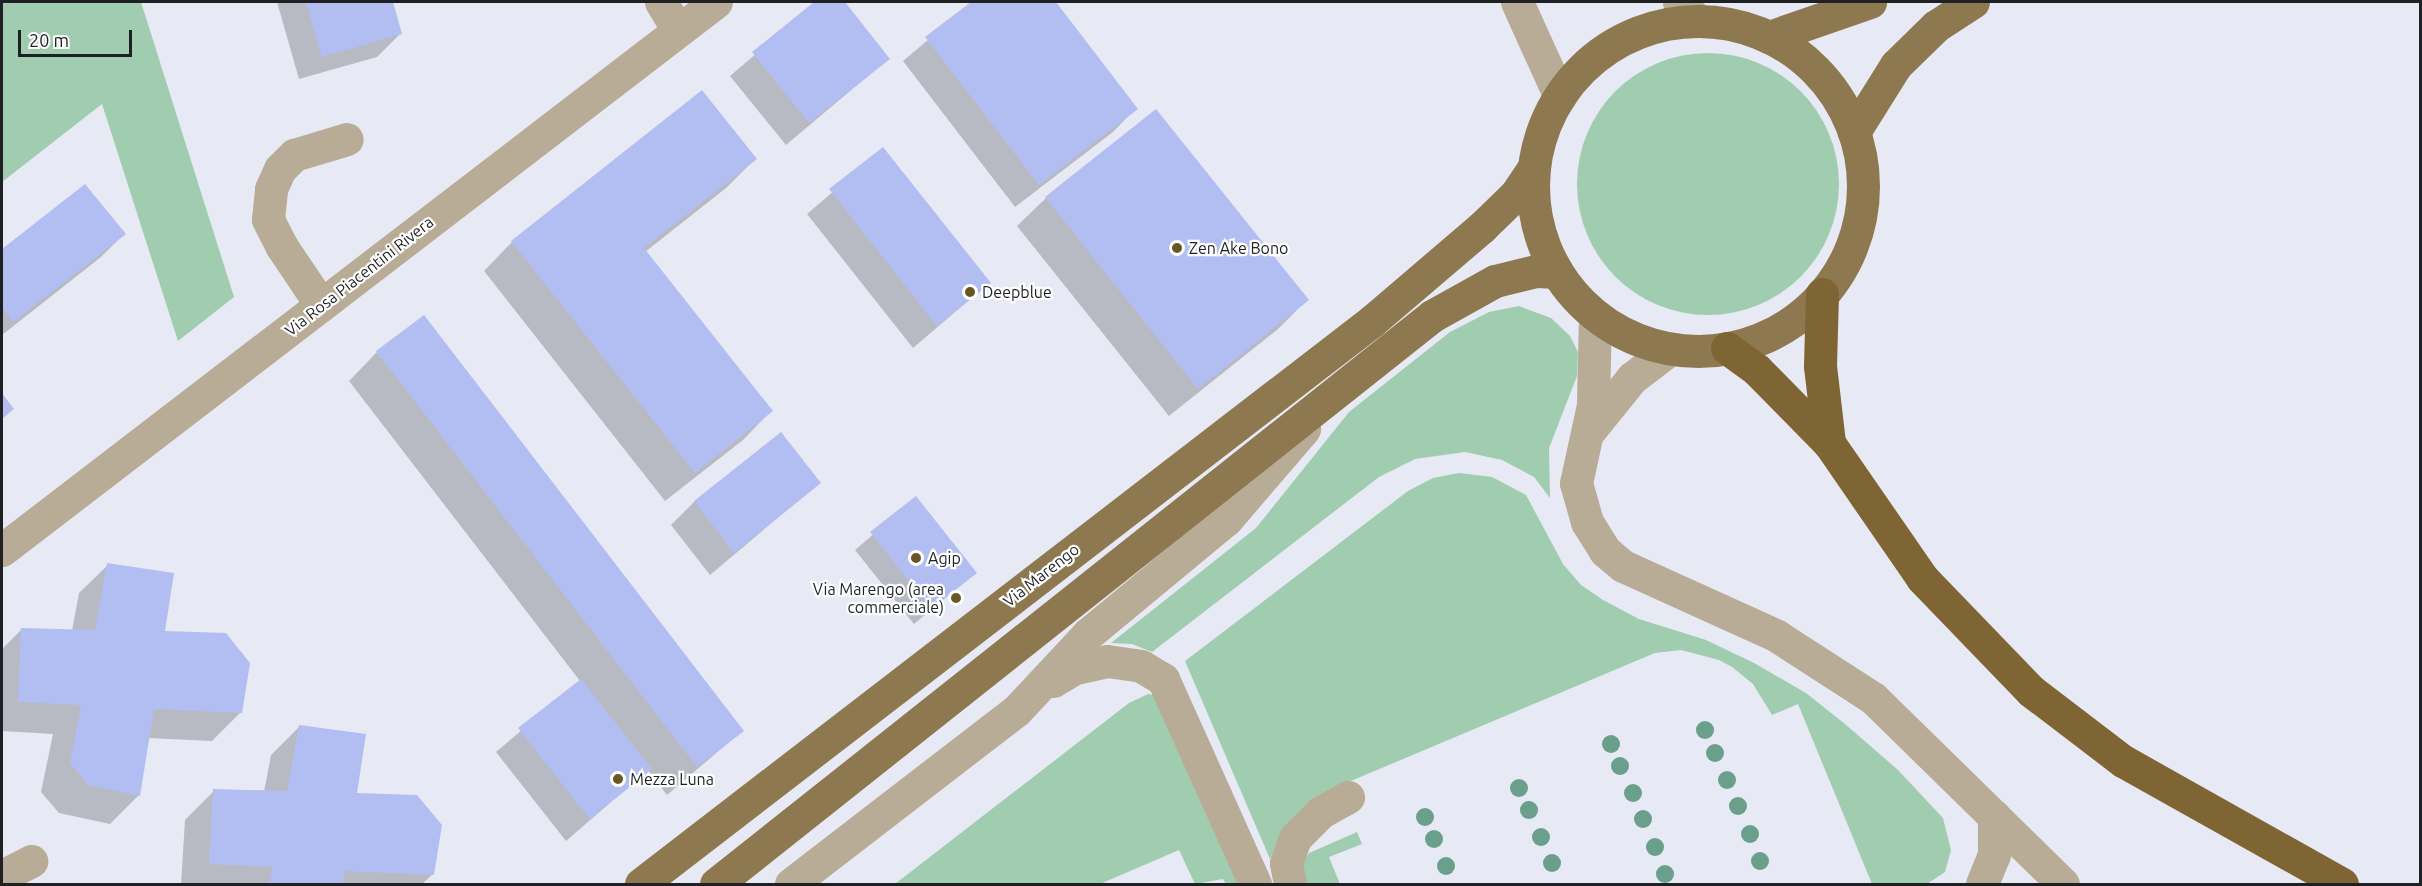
<!DOCTYPE html>
<style>
body{margin:0}
#map{position:relative;width:2422px;height:886px;overflow:hidden;background:#e7e9f4;font-family:Ubuntu,sans-serif}
div>[style]{position:absolute}
.green>*{inset:0;background:#a0cdaf}
.round{border-radius:50%}
.shadow>*{inset:0;background:#0003}
.building>*{inset:0;background:#b2bef2}
.minor>*{height:33px;margin:-16.5px;padding:0 16.5px;transform-origin:16.5px;border-radius:16.5px;background:#b8ac96}
.major>*{height:33px;margin:-16.5px;padding:0 16.5px;transform-origin:16.5px;border-radius:16.5px;background:#8d784f}
.major>.ring{margin:-16.5px;padding:0;box-sizing:content-box;background:none;border:33px solid #8d784f;border-radius:50%}
.highway>*{height:33px;margin:-16.5px;padding:0 16.5px;transform-origin:16.5px;border-radius:16.5px;background:#7e6533}
.trees>*{width:18px;height:18px;margin:-9px;border-radius:50%;background:#6a9f8c}
.dots>*{width:16px;height:16px;translate:-50% -50%;box-sizing:border-box;border:3px solid #fff;border-radius:50%}
span{translate:-50% -50%;white-space:nowrap;text-align:center;line-height:1.15;-webkit-text-stroke:4.5px #fff;paint-order:stroke}
.poi-label{font-size:16px;color:#1f2023}
.left{translate:0 -50%;text-align:left}
.right{translate:-100% -50%;text-align:right}
.street-label{font-size:16px;color:#1f2023}
.frame{position:absolute;inset:0;border:3px solid #1f2023;pointer-events:none}
.scale{position:absolute;left:18px;top:30px;width:114px;height:27px;box-sizing:border-box;border:3px solid #1f2023;border-top:0;padding-left:8px;font-size:18px;line-height:21px;white-space:nowrap;color:#1f2023;-webkit-text-stroke:4px #fff;paint-order:stroke}
</style>
<div id="map">
<div class="green">
<i style="clip-path:polygon(2px 2px,141px 2px,234px 297px,178px 341px,102px 104px,2px 182px)"></i>
<i class="round" style="left:1577px;top:53px;width:262px;height:262px"></i>
<i style="clip-path:polygon(1519px 306px,1551px 318px,1570px 336px,1578px 352px,1577px 376px,1549px 448px,1550px 498px,1534px 477px,1502px 460px,1465px 452px,1415px 459px,1379px 477px,1152px 652px,1132px 644px,1111px 643px,1256px 528px,1349px 412px,1450px 332px,1489px 312px)"></i>
<i style="clip-path:polygon(1459px 473px,1492px 477px,1526px 495px,1563px 564px,1581px 585px,1603px 600px,1639px 619px,1706px 640px,1754px 663px,1806px 693px,1845px 724px,1898px 770px,1943px 818px,1951px 850px,1945px 872px,1927px 884px,1872px 884px,1798px 704px,1772px 715px,1753px 684px,1732px 667px,1719px 660px,1681px 650px,1655px 653px,1327px 791px,1280px 839px,1270px 859px,1185px 661px,1408px 491px,1433px 478px)"></i>
<i style="clip-path:polygon(1148px 694px,1153px 695px,1238px 884px,1226px 884px,1223px 879px,1195px 884px,1179px 850px,1100px 884px,895px 884px,1129px 703px)"></i>
<i style="clip-path:polygon(1357px 832px,1362px 844px,1329px 857px,1340px 884px,1304px 884px,1303px 862px,1309px 853px)"></i>
</div>
<div class="shadow">
<i style="clip-path:polygon(277px 2px,391px 2px,400px 34px,377px 57px,299px 79px)"></i>
<i style="clip-path:polygon(817px 2px,843px 2px,888px 59px,786px 145px,730px 76px)"></i>
<i style="clip-path:polygon(973px 2px,1054px 2px,1136px 108px,1113px 132px,1015px 207px,903px 61px)"></i>
<i style="clip-path:polygon(883px 149px,989px 283px,913px 348px,807px 214px)"></i>
<i style="clip-path:polygon(755px 159px,726px 188px,645px 252px,771px 411px,743px 440px,665px 501px,484px 271px,512px 242px)"></i>
<i style="clip-path:polygon(85px 186px,124px 234px,101px 257px,2px 335px,2px 251px)"></i>
<i style="clip-path:polygon(1046px 198px,1307px 300px,1278px 329px,1169px 416px,1017px 226px)"></i>
<i style="clip-path:polygon(377px 352px,742px 731px,667px 795px,648px 770px,566px 841px,496px 752px,580px 681px,349px 381px)"></i>
<i style="clip-path:polygon(781px 434px,819px 483px,710px 575px,671px 525px,694px 502px)"></i>
<i style="clip-path:polygon(916px 498px,975px 573px,914px 624px,855px 550px)"></i>
<i style="clip-path:polygon(108px 565px,164px 633px,241px 712px,212px 741px,148px 738px,139px 795px,110px 824px,59px 813px,41px 792px,53px 734px,2px 731px,2px 649px,22px 629px,72px 631px,79px 593px)"></i>
<i style="clip-path:polygon(300px 726px,355px 795px,433px 874px,422px 884px,181px 884px,185px 820px,214px 791px,264px 792px,271px 755px)"></i>
</div>
<div class="building">
<i style="clip-path:polygon(306px 2px,393px 2px,402px 34px,322px 57px)"></i>
<i style="clip-path:polygon(814px 2px,845px 2px,890px 59px,809px 123px,752px 52px)"></i>
<i style="clip-path:polygon(971px 2px,1056px 2px,1138px 109px,1039px 185px,925px 37px)"></i>
<i style="clip-path:polygon(702px 90px,757px 159px,644px 248px,773px 411px,695px 473px,511px 241px)"></i>
<i style="clip-path:polygon(1156px 109px,1309px 300px,1198px 389px,1045px 197px)"></i>
<i style="clip-path:polygon(883px 147px,991px 283px,937px 326px,829px 189px)"></i>
<i style="clip-path:polygon(85px 184px,126px 234px,13px 322px,2px 307px,2px 249px)"></i>
<i style="clip-path:polygon(424px 315px,744px 731px,697px 767px,376px 351px)"></i>
<i style="clip-path:polygon(2px 393px,14px 409px,2px 419px)"></i>
<i style="clip-path:polygon(781px 432px,821px 483px,734px 553px,694px 501px)"></i>
<i style="clip-path:polygon(916px 496px,977px 573px,931px 609px,870px 532px)"></i>
<i style="clip-path:polygon(107px 563px,174px 573px,165px 631px,226px 633px,250px 663px,242px 713px,154px 709px,140px 796px,88px 785px,70px 763px,81px 705px,18px 702px,21px 628px,95px 630px)"></i>
<i style="clip-path:polygon(581px 679px,652px 769px,590px 819px,518px 728px)"></i>
<i style="clip-path:polygon(299px 725px,366px 734px,357px 793px,417px 795px,442px 825px,434px 875px,345px 871px,343px 884px,269px 884px,272px 867px,209px 864px,213px 789px,287px 791px)"></i>
</div>
<div class="minor">
<i style="left:661px;top:2px;width:33px;rotate:59deg"></i>
<i style="left:1517px;top:2px;width:104px;rotate:65.6deg"></i>
<i style="left:1679px;top:2px;width:27px;rotate:45deg"></i>
<i style="left:321px;top:305px;width:70px;rotate:-123.9deg"></i>
<i style="left:282px;top:247px;width:31px;rotate:-117deg"></i>
<i style="left:268px;top:219px;width:30px;rotate:-84deg"></i>
<i style="left:271px;top:189px;width:22px;rotate:-66deg"></i>
<i style="left:280px;top:169px;width:20px;rotate:-45deg"></i>
<i style="left:294px;top:155px;width:55px;rotate:-16.8deg"></i>
<i style="left:1595px;top:315px;width:90px;rotate:91.3deg"></i>
<i style="left:1593px;top:405px;width:80px;rotate:102.3deg"></i>
<i style="left:1576px;top:483px;width:41px;rotate:74.2deg"></i>
<i style="left:1587px;top:522px;width:34px;rotate:58deg"></i>
<i style="left:1605px;top:551px;width:23px;rotate:40deg"></i>
<i style="left:1623px;top:566px;width:169px;rotate:24.4deg"></i>
<i style="left:1777px;top:636px;width:114px;rotate:32.9deg"></i>
<i style="left:1873px;top:698px;width:266px;rotate:44.4deg"></i>
<i style="left:1590px;top:430px;width:67px;rotate:-51.1deg"></i>
<i style="left:1632px;top:378px;width:48px;rotate:-37.3deg"></i>
<i style="left:2px;top:550px;width:900px;rotate:-37.51deg"></i>
<i style="left:1053px;top:681px;width:26px;rotate:-31deg"></i>
<i style="left:1075px;top:668px;width:33px;rotate:-12deg"></i>
<i style="left:1107px;top:661px;width:34px;rotate:8deg"></i>
<i style="left:1141px;top:666px;width:26px;rotate:31deg"></i>
<i style="left:1163px;top:679px;width:225px;rotate:65.8deg"></i>
<i style="left:2px;top:876px;width:33px;rotate:-27deg"></i>
<i style="left:791px;top:884px;width:284px;rotate:-37.6deg"></i>
<i style="left:1016px;top:711px;width:105px;rotate:-46.9deg"></i>
<i style="left:1088px;top:634px;width:179px;rotate:-39.6deg"></i>
<i style="left:1226px;top:520px;width:120px;rotate:-49.4deg"></i>
<i style="left:1290px;top:884px;width:21px;rotate:-101deg"></i>
<i style="left:1286px;top:863px;width:27px;rotate:-70deg"></i>
<i style="left:1295px;top:838px;width:37px;rotate:-45deg"></i>
<i style="left:1321px;top:812px;width:31px;rotate:-29deg"></i>
<i style="left:1982px;top:884px;width:31px;rotate:-68deg"></i>
<i style="left:1994px;top:855px;width:39px;rotate:-90deg"></i>
</div>
<div class="major">
<i class="ring" style="left:1533px;top:21px;width:297px;height:297px"></i>
<i style="left:1769px;top:37px;width:107px;rotate:-19.1deg"></i>
<i style="left:1854px;top:132px;width:79px;rotate:-57.9deg"></i>
<i style="left:1896px;top:65px;width:56px;rotate:-44.3deg"></i>
<i style="left:1936px;top:26px;width:44px;rotate:-33deg"></i>
<i style="left:641px;top:884px;width:923px;rotate:-37.6deg"></i>
<i style="left:1372px;top:321px;width:145px;rotate:-40.5deg"></i>
<i style="left:1482px;top:227px;width:47px;rotate:-44.1deg"></i>
<i style="left:1516px;top:194px;width:32px;rotate:-56deg"></i>
<i style="left:716px;top:884px;width:914px;rotate:-38.42deg"></i>
<i style="left:1432px;top:316px;width:72px;rotate:-29.1deg"></i>
<i style="left:1495px;top:281px;width:42px;rotate:-13.7deg"></i>
<i style="left:1536px;top:271px;width:21px;rotate:3deg"></i>
</div>
<div class="highway">
<i style="left:1822px;top:294px;width:72px;rotate:91.6deg"></i>
<i style="left:1820px;top:366px;width:78px;rotate:83.3deg"></i>
<i style="left:1727px;top:348px;width:37px;rotate:36deg"></i>
<i style="left:1757px;top:370px;width:103px;rotate:45.4deg"></i>
<i style="left:1829px;top:443px;width:164px;rotate:55.4deg"></i>
<i style="left:1922px;top:578px;width:157px;rotate:46deg"></i>
<i style="left:2031px;top:691px;width:116px;rotate:37.3deg"></i>
<i style="left:2123px;top:761px;width:251px;rotate:29.3deg"></i>
</div>
<div class="trees">
<i style="left:1705px;top:730px"></i>
<i style="left:1611px;top:744px"></i>
<i style="left:1715px;top:753px"></i>
<i style="left:1620px;top:766px"></i>
<i style="left:1727px;top:780px"></i>
<i style="left:1519px;top:788px"></i>
<i style="left:1633px;top:793px"></i>
<i style="left:1738px;top:806px"></i>
<i style="left:1529px;top:810px"></i>
<i style="left:1425px;top:817px"></i>
<i style="left:1643px;top:819px"></i>
<i style="left:1750px;top:834px"></i>
<i style="left:1541px;top:837px"></i>
<i style="left:1434px;top:839px"></i>
<i style="left:1655px;top:847px"></i>
<i style="left:1760px;top:861px"></i>
<i style="left:1552px;top:863px"></i>
<i style="left:1446px;top:866px"></i>
<i style="left:1665px;top:874px"></i>
</div>
<div class="dots">
<i style="left:1177px;top:248px;background:#685624"></i>
<i style="left:970px;top:292px;background:#685624"></i>
<i style="left:916px;top:558px;background:#685624"></i>
<i style="left:956px;top:598px;background:#685624"></i>
<i style="left:618px;top:779px;background:#685624"></i>
</div>
<div class="poi-label">
<span class="left" style="left:1189px;top:248px">Zen Ake Bono</span>
<span class="left" style="left:982px;top:292px">Deepblue</span>
<span class="left" style="left:928px;top:558px">Agip</span>
<span class="right" style="left:944px;top:598px">Via Marengo (area<br>commerciale)</span>
<span class="left" style="left:630px;top:779px">Mezza Luna</span>
</div>
<div class="street-label">
<span style="left:359px;top:276px;rotate:-38deg">Via Rosa Piacentini Rivera</span>
<span style="left:1041px;top:575px;rotate:-38deg">Via Marengo</span>
</div>
<div class="frame"></div>
<div class="scale">20 m</div>
</div>
